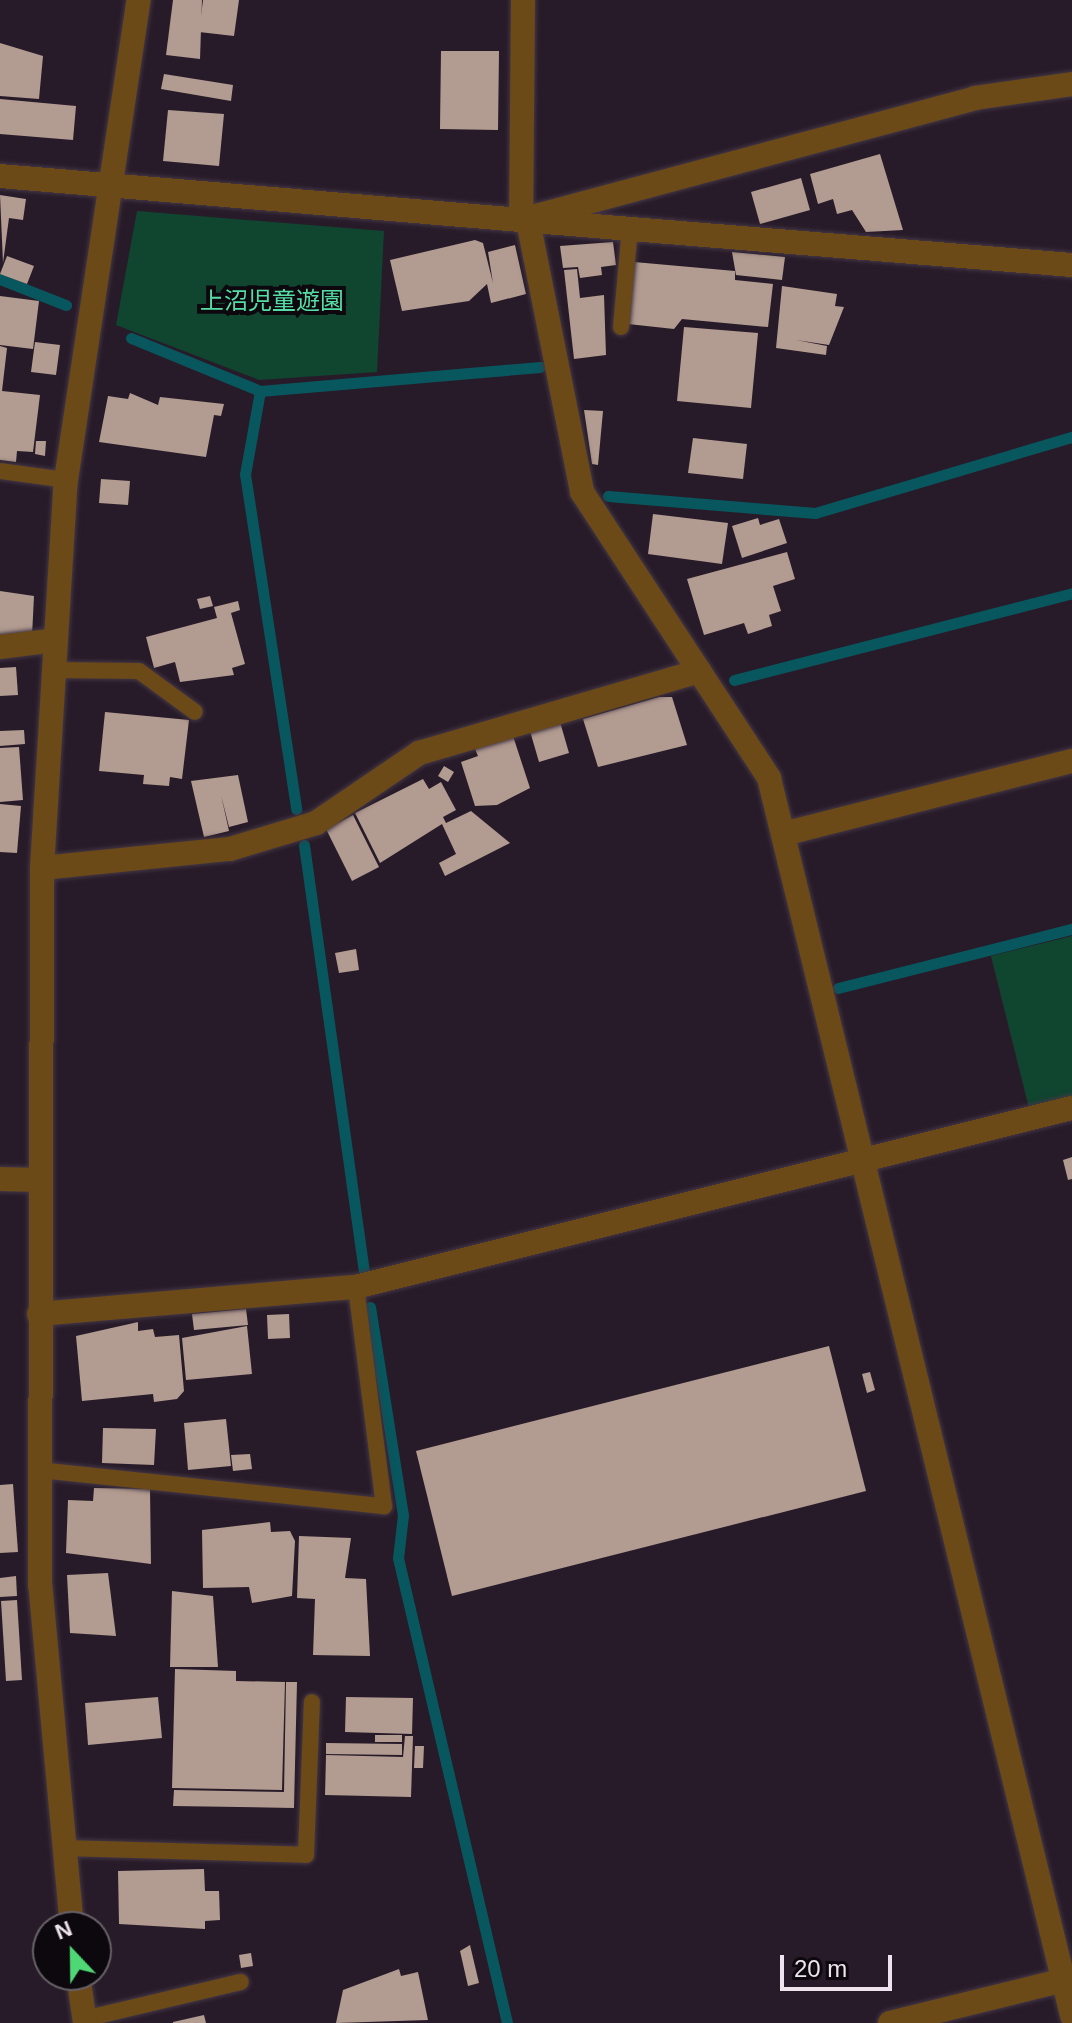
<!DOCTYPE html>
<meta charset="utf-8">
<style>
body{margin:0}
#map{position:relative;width:1072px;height:2023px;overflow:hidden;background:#281b29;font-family:Helvetica,"Noto Sans JP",sans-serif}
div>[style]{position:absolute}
.green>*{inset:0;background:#104530}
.stream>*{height:11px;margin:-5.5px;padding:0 5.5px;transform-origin:5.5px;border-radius:5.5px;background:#08575e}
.building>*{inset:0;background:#b29b90}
.roads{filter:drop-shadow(0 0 2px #443745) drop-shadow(0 0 2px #443745)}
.service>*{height:16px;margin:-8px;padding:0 8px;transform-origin:8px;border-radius:8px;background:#6b4a18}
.minor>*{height:24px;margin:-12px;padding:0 12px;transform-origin:12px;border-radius:12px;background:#6b4a18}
.tertiary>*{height:24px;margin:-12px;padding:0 12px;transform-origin:12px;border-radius:12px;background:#6b4a18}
span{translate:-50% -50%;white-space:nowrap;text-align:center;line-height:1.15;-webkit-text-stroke:8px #0d080e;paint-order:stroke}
.park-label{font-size:24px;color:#54dda5}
.north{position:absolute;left:32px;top:1911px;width:80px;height:80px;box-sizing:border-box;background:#0d080e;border:2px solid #676068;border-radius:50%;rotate:338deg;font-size:22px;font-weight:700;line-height:32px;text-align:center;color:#ede4ee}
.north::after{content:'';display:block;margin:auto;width:28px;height:36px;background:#4fd675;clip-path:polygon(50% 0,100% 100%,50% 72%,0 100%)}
.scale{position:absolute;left:780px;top:1955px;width:112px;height:36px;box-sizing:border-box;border:4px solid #ede4ee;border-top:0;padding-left:10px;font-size:24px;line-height:28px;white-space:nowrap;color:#ede4ee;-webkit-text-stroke:6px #0d080e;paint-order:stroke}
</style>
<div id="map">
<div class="green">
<i style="clip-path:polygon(137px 211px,384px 231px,377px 372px,259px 380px,116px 325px)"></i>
<i style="clip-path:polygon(1072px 936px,1072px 1102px,1030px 1112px,991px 956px)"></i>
</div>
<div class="stream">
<i style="left:0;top:279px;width:71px;rotate:21.5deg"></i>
<i style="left:131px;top:338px;width:139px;rotate:22.3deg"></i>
<i style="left:260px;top:391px;width:84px;rotate:100.2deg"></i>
<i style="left:245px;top:474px;width:339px;rotate:81.3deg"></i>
<i style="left:260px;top:391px;width:281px;rotate:-4.9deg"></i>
<i style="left:608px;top:496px;width:208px;rotate:4.7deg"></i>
<i style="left:815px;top:513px;width:268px;rotate:-16.5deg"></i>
<i style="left:734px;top:680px;width:349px;rotate:-14.4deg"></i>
<i style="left:304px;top:845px;width:429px;rotate:82deg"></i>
<i style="left:838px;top:988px;width:241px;rotate:-14.2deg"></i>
<i style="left:370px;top:1307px;width:211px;rotate:81deg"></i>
<i style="left:403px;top:1515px;width:43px;rotate:96.6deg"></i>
<i style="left:398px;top:1558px;width:478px;rotate:76.8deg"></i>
</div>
<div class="building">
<i style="clip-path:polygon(173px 0,202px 0,200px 59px,166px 55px)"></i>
<i style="clip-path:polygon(203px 0,239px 0,234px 36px,199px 32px)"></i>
<i style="clip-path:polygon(0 43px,43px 56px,39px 99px,0 96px)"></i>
<i style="clip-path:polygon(441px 51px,499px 51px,498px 130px,440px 129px)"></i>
<i style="clip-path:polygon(164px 74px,233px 85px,231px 101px,161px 89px)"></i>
<i style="clip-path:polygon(0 99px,76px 106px,73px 140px,0 134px)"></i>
<i style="clip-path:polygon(168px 110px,224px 114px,219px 166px,163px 161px)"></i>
<i style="clip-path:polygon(880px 154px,903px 230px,866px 232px,852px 210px,837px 214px,833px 199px,818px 204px,810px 174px)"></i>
<i style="clip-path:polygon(801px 178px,810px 210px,760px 224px,751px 192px)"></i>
<i style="clip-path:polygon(0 195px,26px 199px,23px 220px,9px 218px,3px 263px)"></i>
<i style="clip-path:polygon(475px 240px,483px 243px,493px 283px,488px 252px,515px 245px,526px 294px,491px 303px,487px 284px,469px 301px,402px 311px,390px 260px)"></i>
<i style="clip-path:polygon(613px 242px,616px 265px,601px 267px,602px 275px,580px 278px,578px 267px,563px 268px,560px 246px)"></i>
<i style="clip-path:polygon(732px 252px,785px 257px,782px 280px,736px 275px)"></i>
<i style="clip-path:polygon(7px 256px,34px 266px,27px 284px,0 274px)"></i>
<i style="clip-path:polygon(634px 262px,735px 271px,735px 280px,773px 284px,768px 327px,682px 319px,674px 329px,628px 324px)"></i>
<i style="clip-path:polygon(577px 269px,580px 298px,604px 295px,606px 355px,574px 359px,564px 270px)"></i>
<i style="clip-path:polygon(782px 286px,837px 294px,835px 306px,844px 307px,829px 345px,796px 340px,827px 346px,826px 355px,776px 348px)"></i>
<i style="clip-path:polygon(0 296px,39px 301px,33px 349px,0 345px)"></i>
<i style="clip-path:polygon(684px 327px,758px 333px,751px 408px,677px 401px)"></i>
<i style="clip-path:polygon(35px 342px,60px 345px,56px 375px,31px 372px)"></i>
<i style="clip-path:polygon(0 346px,7px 348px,2px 391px,40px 395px,33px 452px,17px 451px,16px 462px,0 460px)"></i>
<i style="clip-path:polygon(130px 393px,158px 405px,160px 397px,224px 404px,221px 416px,214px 415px,206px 457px,99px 442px,108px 396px,128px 399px)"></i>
<i style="clip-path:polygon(584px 410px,603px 411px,598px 465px,592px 464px)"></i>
<i style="clip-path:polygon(693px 438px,747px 444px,743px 479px,688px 473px)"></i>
<i style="clip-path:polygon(36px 441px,46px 441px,45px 456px,35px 454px)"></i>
<i style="clip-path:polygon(101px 479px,130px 481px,128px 505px,99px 503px)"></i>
<i style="clip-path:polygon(653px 514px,728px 523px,722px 564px,648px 554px)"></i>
<i style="clip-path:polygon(758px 518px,760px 525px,779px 519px,787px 543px,742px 558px,732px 526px)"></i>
<i style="clip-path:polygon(787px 552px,795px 579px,773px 586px,781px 611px,769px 615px,772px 626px,748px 634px,744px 623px,704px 635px,687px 579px)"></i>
<i style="clip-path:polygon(0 591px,34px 596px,32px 636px,0 639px)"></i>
<i style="clip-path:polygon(210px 596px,213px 606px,200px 609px,197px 599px)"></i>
<i style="clip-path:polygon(238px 601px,240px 610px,231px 613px,245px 664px,232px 668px,234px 675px,180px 682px,175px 662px,154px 668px,146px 637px,217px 618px,214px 607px)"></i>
<i style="clip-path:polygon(16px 667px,18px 695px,0 696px,0 668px)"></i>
<i style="clip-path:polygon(659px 697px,672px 697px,687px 745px,598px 767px,583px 719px)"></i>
<i style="clip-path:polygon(105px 712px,189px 720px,182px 779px,170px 777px,169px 786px,143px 784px,144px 775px,99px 771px)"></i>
<i style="clip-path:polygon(560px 722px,569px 753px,539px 762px,530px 731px)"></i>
<i style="clip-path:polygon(24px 730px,25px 744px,0 746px,0 731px)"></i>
<i style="clip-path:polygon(513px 736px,530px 788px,497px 805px,475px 806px,461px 762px,478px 756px,475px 749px)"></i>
<i style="clip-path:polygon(19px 747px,23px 800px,0 802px,0 748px)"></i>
<i style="clip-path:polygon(444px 766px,454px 772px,448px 782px,438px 776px)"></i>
<i style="clip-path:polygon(238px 775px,248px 822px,229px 827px,221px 795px,229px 831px,204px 837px,191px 781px)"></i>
<i style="clip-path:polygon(423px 779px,429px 789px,441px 782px,456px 810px,443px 817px,446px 823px,471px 811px,510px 843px,445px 876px,439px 863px,456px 854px,442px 824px,380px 863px,355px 813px)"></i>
<i style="clip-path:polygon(0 804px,21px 806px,17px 853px,0 852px)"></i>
<i style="clip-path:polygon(353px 815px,379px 867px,352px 881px,326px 829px)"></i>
<i style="clip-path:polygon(356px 949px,359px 970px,339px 973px,335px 953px)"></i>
<i style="clip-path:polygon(1072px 1157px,1072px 1179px,1068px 1180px,1063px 1160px)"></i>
<i style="clip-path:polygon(246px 1309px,248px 1325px,194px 1330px,192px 1314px)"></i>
<i style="clip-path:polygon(289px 1314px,290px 1338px,268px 1339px,267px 1315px)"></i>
<i style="clip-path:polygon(138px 1322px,138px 1331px,153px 1329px,155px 1337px,179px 1335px,184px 1391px,177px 1399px,154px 1402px,153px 1394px,82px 1401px,76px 1336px)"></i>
<i style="clip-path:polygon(247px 1326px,252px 1374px,186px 1380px,182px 1338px)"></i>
<i style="clip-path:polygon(829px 1346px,866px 1491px,452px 1596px,416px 1451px)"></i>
<i style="clip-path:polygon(870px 1372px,875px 1390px,867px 1393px,862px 1374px)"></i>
<i style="clip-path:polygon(226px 1419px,231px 1466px,188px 1470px,184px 1423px)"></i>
<i style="clip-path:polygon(103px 1428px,156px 1429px,154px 1465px,102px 1463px)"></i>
<i style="clip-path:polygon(250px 1454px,252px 1469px,233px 1471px,231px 1455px)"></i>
<i style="clip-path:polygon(13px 1484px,18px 1552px,0 1553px,0 1485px)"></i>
<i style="clip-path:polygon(94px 1488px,150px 1489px,151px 1564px,66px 1553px,68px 1500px,93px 1501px)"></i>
<i style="clip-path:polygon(270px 1522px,271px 1532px,290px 1531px,295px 1541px,292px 1596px,252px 1603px,249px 1587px,203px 1588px,202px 1530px)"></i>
<i style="clip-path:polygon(299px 1536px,351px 1538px,345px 1578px,366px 1579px,370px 1656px,313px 1655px,315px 1599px,297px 1598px)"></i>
<i style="clip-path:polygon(108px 1573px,116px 1636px,70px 1633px,67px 1575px)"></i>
<i style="clip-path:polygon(16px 1576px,17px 1596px,0 1597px,0 1578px)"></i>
<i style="clip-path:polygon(172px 1591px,213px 1596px,218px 1667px,170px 1667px)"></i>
<i style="clip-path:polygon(17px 1600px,22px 1680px,6px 1681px,1px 1601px)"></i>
<i style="clip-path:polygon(175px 1669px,236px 1671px,236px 1681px,285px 1682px,282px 1790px,172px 1788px)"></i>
<i style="clip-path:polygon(286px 1682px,297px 1682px,294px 1808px,173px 1806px,174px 1790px,284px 1792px)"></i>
<i style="clip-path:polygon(158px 1697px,162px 1738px,88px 1745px,85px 1703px)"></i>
<i style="clip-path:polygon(346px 1697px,413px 1698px,412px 1734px,345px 1732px)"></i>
<i style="clip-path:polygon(375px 1735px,402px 1735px,402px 1742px,375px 1742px)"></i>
<i style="clip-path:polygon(405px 1736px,413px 1736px,411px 1797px,325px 1795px,326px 1755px,403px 1757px)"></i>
<i style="clip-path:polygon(326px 1743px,402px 1744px,402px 1755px,326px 1754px)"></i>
<i style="clip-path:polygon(415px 1746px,424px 1746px,423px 1768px,414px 1768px)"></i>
<i style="clip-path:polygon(204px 1869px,205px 1891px,219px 1891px,220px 1920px,205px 1921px,205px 1929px,119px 1924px,118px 1871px)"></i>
<i style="clip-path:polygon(470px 1945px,479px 1983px,468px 1986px,460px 1951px)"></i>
<i style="clip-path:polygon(251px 1953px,253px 1966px,241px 1968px,239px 1955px)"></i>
<i style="clip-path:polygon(399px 1969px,401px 1976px,418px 1972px,428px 2020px,336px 2023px,343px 1990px)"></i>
<i style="clip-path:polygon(204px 2015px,206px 2023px,173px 2023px,173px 2022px)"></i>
</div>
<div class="roads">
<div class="service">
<i style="left:621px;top:327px;width:98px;rotate:-84.8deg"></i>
<i style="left:0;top:471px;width:67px;rotate:7.8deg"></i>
<i style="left:54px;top:670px;width:85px;rotate:0.7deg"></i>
<i style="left:139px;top:671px;width:69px;rotate:36.2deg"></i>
<i style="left:39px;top:1470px;width:347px;rotate:6deg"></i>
<i style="left:384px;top:1506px;width:221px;rotate:-97.3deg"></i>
<i style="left:62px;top:1848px;width:244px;rotate:1.6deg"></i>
<i style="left:306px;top:1855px;width:153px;rotate:-87.8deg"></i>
<i style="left:84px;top:2019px;width:161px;rotate:-13.3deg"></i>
</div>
<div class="minor">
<i style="left:523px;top:0;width:220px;rotate:90.5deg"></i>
<i style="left:521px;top:220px;width:553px;rotate:4.67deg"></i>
<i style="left:0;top:176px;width:523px;rotate:4.83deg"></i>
<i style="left:521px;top:220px;width:470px;rotate:-15deg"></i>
<i style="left:975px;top:98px;width:98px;rotate:-8.2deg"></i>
<i style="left:528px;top:221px;width:276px;rotate:78.7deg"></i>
<i style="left:582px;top:492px;width:342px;rotate:56.8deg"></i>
<i style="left:769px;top:778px;width:1274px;rotate:76.24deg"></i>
<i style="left:0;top:647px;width:56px;rotate:-7.1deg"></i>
<i style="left:783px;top:834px;width:298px;rotate:-14.2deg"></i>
<i style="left:42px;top:868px;width:189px;rotate:-5.8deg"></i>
<i style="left:230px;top:849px;width:90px;rotate:-16.8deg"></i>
<i style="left:316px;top:823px;width:125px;rotate:-34.2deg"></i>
<i style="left:419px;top:753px;width:292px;rotate:-16.3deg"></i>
<i style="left:0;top:1179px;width:40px;rotate:1.4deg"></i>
<i style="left:39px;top:1314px;width:318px;rotate:-4.9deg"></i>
<i style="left:356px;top:1287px;width:738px;rotate:-14.04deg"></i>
<i style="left:890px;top:2023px;width:187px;rotate:-13.9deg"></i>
</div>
<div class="tertiary">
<i style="left:72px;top:1927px;width:343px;rotate:-95.3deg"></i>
<i style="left:40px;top:1585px;width:717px;rotate:-89.84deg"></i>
<i style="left:42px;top:868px;width:389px;rotate:-86.5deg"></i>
<i style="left:66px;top:480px;width:486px;rotate:-81.4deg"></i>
<i style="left:78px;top:1975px;width:49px;rotate:81.7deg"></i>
</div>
</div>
<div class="park-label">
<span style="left:272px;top:301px">上沼児童遊園</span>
</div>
<div class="north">N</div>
<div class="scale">20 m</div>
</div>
